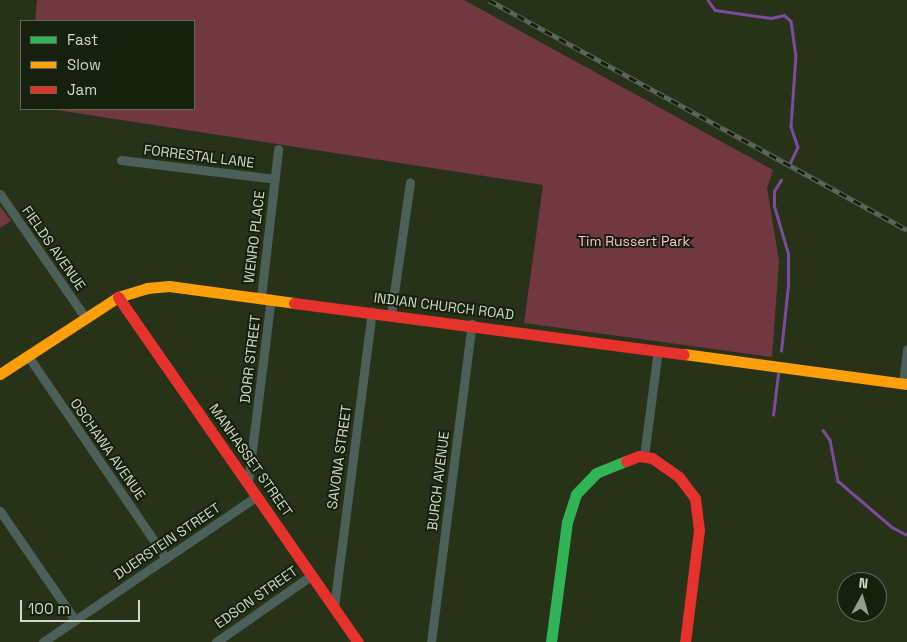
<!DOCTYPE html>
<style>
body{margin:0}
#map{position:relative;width:907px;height:642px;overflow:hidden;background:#273218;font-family:"Space Grotesk",sans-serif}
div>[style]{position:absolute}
.green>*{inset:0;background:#713841}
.stream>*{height:2.5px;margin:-1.25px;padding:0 1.25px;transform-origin:1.25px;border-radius:1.25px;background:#7b4b9e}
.street>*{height:9px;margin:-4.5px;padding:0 4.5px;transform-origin:4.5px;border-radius:4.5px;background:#4c605a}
.fast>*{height:11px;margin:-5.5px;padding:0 5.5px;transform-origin:5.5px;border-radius:5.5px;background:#30b455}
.slow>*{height:11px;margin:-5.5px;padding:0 5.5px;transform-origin:5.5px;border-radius:5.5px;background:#ff9f0a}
.jam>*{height:11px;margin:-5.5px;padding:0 5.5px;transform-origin:5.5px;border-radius:5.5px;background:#e5322d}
.rail>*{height:4.5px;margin-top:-2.25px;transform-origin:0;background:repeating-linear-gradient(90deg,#17200d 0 8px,#5a695e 0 16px);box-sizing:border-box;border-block:1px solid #5a695e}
span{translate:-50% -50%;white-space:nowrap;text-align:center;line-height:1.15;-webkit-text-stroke:4px #17200d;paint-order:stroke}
.street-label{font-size:14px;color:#cedac1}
.park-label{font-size:14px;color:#fdc0c9}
.legend{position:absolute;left:20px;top:20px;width:175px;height:90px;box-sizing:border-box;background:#17200d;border:1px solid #606a55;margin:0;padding:6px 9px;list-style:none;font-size:15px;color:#cedac1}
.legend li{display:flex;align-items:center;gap:10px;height:25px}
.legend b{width:25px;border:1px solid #606a55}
.north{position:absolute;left:837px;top:572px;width:50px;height:50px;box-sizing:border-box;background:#17200d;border:1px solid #606a55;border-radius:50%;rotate:6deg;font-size:14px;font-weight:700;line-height:20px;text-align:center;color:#cedac1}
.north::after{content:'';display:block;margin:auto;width:18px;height:22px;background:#949f86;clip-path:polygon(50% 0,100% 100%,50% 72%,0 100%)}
.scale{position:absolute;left:20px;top:600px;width:120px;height:22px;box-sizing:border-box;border:2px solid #cedac1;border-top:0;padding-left:6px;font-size:15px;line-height:18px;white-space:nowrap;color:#cedac1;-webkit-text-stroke:4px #17200d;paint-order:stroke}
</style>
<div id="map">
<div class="green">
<i style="clip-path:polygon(37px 0,464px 0,773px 170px,767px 188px,779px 261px,772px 357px,524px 323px,543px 185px,50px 109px,194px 109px,194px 21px,35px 21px)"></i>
<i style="clip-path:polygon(0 206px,11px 221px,0 228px)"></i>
</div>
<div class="stream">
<i style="left:708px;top:0;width:12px;rotate:55deg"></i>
<i style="left:715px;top:10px;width:57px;rotate:8.1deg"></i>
<i style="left:771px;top:18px;width:13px;rotate:-13deg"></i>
<i style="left:784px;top:15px;width:9px;rotate:41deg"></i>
<i style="left:791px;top:21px;width:34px;rotate:82deg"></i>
<i style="left:796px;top:55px;width:72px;rotate:94deg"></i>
<i style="left:791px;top:127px;width:21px;rotate:71deg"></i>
<i style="left:798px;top:147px;width:17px;rotate:115deg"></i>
<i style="left:781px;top:351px;width:65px;rotate:-83.9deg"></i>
<i style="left:788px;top:286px;width:32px;rotate:-90deg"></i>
<i style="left:788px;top:254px;width:50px;rotate:-106.3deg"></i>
<i style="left:774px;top:206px;width:15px;rotate:-90deg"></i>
<i style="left:774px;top:191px;width:13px;rotate:-58deg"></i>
<i style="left:773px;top:415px;width:41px;rotate:-83deg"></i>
<i style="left:823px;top:430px;width:12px;rotate:55deg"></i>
<i style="left:830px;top:440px;width:42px;rotate:79deg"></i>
<i style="left:838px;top:481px;width:71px;rotate:40.4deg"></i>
<i style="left:892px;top:527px;width:17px;rotate:28deg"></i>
</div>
<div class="street">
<i style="left:121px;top:160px;width:155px;rotate:7deg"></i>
<i style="left:0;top:194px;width:150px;rotate:55.4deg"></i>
<i style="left:261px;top:297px;width:149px;rotate:-83.4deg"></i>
<i style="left:391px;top:314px;width:133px;rotate:-81.8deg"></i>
<i style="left:28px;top:356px;width:245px;rotate:55.7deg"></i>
<i style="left:903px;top:383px;width:34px;rotate:-83deg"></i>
<i style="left:644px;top:456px;width:107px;rotate:-82.5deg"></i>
<i style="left:248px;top:482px;width:185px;rotate:-82.9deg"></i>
<i style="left:0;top:511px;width:132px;rotate:55.5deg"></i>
<i style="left:334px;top:607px;width:298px;rotate:-82.7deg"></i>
<i style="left:43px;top:642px;width:259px;rotate:-34.3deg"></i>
<i style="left:216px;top:642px;width:117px;rotate:-34.9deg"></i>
<i style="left:431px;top:642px;width:321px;rotate:-82.7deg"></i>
</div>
<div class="fast">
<i style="left:551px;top:642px;width:121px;rotate:-82.4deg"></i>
<i style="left:567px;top:522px;width:29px;rotate:-72deg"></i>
<i style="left:576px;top:494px;width:29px;rotate:-46deg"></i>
<i style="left:596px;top:473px;width:32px;rotate:-22deg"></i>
</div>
<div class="slow">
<i style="left:684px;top:354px;width:225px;rotate:7.7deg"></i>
<i style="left:0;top:374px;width:141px;rotate:-33.1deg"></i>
<i style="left:118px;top:297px;width:30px;rotate:-17deg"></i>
<i style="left:147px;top:288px;width:22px;rotate:-5deg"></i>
<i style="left:169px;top:286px;width:126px;rotate:7.7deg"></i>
</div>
<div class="jam">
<i style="left:118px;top:297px;width:420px;rotate:55.2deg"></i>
<i style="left:294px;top:303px;width:393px;rotate:7.5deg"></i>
<i style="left:626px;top:461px;width:14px;rotate:-21deg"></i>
<i style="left:639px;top:456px;width:13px;rotate:9deg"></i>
<i style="left:652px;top:458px;width:33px;rotate:35deg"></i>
<i style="left:679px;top:477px;width:26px;rotate:53deg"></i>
<i style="left:695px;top:498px;width:32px;rotate:83deg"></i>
<i style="left:699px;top:530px;width:113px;rotate:97.1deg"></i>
</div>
<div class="rail">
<i style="left:489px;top:0;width:477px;rotate:28.8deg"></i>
</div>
<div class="street-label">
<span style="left:199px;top:156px;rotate:7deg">FORRESTAL LANE</span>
<span style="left:254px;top:237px;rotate:-83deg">WENRO PLACE</span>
<span style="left:54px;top:248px;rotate:55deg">FIELDS AVENUE</span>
<span style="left:444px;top:306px;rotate:7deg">INDIAN CHURCH ROAD</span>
<span style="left:250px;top:359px;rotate:-83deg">DORR STREET</span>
<span style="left:108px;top:449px;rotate:55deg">OSCHAWA AVENUE</span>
<span style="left:339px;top:457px;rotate:-82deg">SAVONA STREET</span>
<span style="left:251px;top:460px;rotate:55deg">MANHASSET STREET</span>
<span style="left:438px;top:481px;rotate:-83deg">BURCH AVENUE</span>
<span style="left:167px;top:541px;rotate:-34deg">DUERSTEIN STREET</span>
<span style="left:256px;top:597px;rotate:-35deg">EDSON STREET</span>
</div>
<div class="park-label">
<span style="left:634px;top:241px">Tim Russert Park</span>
</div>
<ul class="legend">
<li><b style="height:6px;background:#30b455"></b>Fast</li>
<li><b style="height:6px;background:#ff9f0a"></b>Slow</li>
<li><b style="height:6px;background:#e5322d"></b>Jam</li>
</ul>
<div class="north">N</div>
<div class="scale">100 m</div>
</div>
